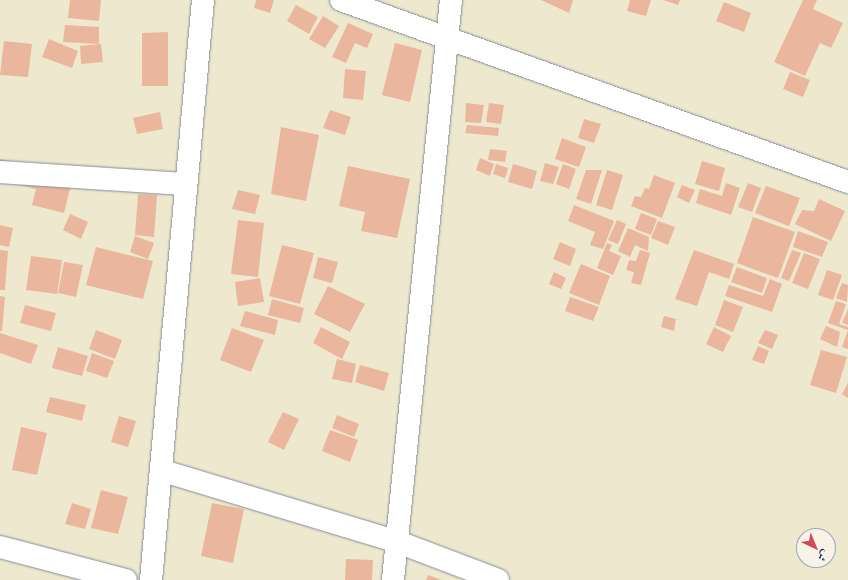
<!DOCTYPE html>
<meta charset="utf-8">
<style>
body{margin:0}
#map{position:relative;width:848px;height:580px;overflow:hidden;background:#eee8cf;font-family:"Gentium Book Plus",Amiri,serif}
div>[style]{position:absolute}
.building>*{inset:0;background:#ebb69e}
.roads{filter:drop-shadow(0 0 1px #848c96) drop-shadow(0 0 1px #848c96)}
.minor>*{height:22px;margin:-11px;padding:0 11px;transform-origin:11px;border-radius:11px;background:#fff}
span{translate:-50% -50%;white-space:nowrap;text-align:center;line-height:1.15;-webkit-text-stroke:4px #f7f3e8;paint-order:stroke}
.north{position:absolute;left:796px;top:528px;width:40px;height:40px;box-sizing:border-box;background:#f7f3e8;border:1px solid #9fa5b1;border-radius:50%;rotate:136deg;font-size:11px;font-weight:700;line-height:16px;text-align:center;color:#1b2f5e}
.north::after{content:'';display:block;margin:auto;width:14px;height:18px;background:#d1495b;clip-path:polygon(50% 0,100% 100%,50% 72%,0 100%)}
</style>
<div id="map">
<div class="building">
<i style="clip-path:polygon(70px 0,101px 0,99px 21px,68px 18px)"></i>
<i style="clip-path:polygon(256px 0,274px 0,270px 13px,254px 8px)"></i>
<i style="clip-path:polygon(541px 0,573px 0,569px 13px)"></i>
<i style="clip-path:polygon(630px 0,651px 0,646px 16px,627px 11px)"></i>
<i style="clip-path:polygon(663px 0,680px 0,678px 5px)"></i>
<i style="clip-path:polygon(803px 0,817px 0,813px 9px,843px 23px,831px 48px,820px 43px,805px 76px,774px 62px)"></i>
<i style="clip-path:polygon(724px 2px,751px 13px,744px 32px,716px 21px)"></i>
<i style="clip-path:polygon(296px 5px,318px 17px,309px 34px,287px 21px)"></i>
<i style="clip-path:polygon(323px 16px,339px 26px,325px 48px,309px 39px)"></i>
<i style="clip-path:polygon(348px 23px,373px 34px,367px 48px,355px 43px,346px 63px,332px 57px)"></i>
<i style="clip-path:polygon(65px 25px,99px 27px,99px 44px,63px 42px)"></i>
<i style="clip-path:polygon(168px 32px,168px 86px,142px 86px,142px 33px)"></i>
<i style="clip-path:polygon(49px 39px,78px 51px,72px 68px,42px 57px)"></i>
<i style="clip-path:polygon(4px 41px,32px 44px,28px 77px,0 75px)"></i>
<i style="clip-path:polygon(395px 43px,422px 50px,410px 102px,382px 95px)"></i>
<i style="clip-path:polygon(101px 44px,103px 62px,81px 64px,80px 46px)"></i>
<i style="clip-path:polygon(345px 69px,366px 71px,363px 100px,343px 98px)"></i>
<i style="clip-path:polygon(790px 72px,810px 80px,803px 97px,783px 89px)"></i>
<i style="clip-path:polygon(466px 103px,484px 105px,481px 123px,465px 122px)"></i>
<i style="clip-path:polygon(489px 103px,504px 105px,501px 124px,486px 122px)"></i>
<i style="clip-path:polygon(330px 110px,351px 117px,345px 135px,323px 128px)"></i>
<i style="clip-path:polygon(160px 112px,163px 129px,137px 134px,133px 118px)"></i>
<i style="clip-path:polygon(584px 119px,601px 124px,594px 143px,578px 138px)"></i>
<i style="clip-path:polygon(467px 125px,499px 128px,498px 136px,465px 133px)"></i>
<i style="clip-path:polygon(281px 127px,319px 135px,306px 201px,271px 194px)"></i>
<i style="clip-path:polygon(562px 138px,586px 147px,579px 167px,555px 159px)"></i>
<i style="clip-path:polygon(490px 149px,507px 151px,505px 162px,488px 160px)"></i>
<i style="clip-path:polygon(480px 158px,494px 164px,490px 176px,476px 170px)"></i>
<i style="clip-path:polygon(0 159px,73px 177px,64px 213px,32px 205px,36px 189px,0 180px)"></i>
<i style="clip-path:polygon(702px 161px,725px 168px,719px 191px,695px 184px)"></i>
<i style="clip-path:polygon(545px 163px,559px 167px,553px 184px,540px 181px)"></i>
<i style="clip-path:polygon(496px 164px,508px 168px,505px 178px,493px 174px)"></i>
<i style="clip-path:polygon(513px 164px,537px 171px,532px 189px,508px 182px)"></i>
<i style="clip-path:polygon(563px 164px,576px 169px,569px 189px,556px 184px)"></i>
<i style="clip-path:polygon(348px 166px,410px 179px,397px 238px,361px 231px,365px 212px,339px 206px)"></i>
<i style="clip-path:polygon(586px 170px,602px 170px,591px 204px,576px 199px)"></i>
<i style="clip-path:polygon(607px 170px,623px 175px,612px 210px,596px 205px)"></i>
<i style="clip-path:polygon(654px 175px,675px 183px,662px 218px,631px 206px,635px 196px,641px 197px,645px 188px,649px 189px)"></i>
<i style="clip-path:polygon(726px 183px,740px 188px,731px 215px,696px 203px,700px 189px,722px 196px)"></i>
<i style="clip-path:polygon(748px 183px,761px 188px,752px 212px,738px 207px)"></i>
<i style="clip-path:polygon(682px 185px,695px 190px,689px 203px,677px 197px)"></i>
<i style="clip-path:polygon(766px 186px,800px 198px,789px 226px,755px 213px)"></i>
<i style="clip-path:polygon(238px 190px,260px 195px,255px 214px,232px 209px)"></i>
<i style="clip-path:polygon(138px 194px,157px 195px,154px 237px,135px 235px)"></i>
<i style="clip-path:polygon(819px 199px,845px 211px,831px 241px,795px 224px,802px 210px,814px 211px)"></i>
<i style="clip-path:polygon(574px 205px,614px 221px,603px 249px,590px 245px,595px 232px,568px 221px)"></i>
<i style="clip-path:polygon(641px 213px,657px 219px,651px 235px,635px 229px)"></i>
<i style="clip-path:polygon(70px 214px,88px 222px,81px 239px,63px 230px)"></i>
<i style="clip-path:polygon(753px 217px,795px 232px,778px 278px,737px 263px)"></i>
<i style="clip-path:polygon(238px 220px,264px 223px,258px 277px,231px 274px)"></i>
<i style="clip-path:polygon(617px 220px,626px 224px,618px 244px,608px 240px)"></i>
<i style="clip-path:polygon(658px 221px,675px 227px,668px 245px,651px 238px)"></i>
<i style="clip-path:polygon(0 225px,13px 228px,9px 247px,0 245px)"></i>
<i style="clip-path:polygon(628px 228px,649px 237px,648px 251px,635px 245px,630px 257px,618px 251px)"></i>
<i style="clip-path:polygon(798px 231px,828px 242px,822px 257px,793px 247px)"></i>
<i style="clip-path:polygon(135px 236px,154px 243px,148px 259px,130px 252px)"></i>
<i style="clip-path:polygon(560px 242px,576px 249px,570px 266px,553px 259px)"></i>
<i style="clip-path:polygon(607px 243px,612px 245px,609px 251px,621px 256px,613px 275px,597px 268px)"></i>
<i style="clip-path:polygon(282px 245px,314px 253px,300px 304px,269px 296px)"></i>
<i style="clip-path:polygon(96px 247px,153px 261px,143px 299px,86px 285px)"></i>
<i style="clip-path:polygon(0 250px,8px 251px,5px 290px,0 290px)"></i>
<i style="clip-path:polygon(640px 250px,650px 253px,641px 285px,631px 283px,634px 272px,626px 270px,629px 260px,636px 261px)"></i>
<i style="clip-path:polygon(694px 250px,734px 264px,729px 279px,709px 272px,697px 306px,675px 299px)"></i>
<i style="clip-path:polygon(792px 250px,801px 253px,789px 281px,781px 278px)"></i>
<i style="clip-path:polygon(804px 253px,820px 259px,808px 289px,792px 283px)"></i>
<i style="clip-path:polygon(31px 256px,62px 260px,57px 294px,26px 290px)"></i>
<i style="clip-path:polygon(318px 257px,338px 262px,332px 283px,313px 278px)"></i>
<i style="clip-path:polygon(64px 262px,83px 265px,76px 297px,58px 293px)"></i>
<i style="clip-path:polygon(581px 264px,610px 276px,599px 305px,569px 293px)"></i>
<i style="clip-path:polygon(737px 267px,767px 278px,762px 293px,731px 282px)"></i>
<i style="clip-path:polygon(827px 270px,842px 275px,833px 300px,818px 295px)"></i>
<i style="clip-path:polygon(554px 272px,566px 278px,561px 289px,549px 284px)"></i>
<i style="clip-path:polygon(260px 278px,264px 302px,238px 306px,235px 282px)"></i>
<i style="clip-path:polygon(770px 279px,782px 284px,772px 312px,725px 296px,729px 285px,763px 296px)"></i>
<i style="clip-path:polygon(842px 283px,848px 285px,847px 302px,836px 298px)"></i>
<i style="clip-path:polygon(328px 286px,365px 304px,350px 332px,314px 314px)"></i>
<i style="clip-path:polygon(0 296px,5px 297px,2px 331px,0 331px)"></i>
<i style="clip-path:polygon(570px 297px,599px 307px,593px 321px,565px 311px)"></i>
<i style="clip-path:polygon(272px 299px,304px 308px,300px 323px,268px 315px)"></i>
<i style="clip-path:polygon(724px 300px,743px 307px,733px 332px,715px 325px)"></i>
<i style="clip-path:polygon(836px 301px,846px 304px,839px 324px,848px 327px,848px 349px,842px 347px,848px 330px,828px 323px)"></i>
<i style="clip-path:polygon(25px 305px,56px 313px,51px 331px,20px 323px)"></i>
<i style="clip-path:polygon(848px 309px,848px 325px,842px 323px)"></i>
<i style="clip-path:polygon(245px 311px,278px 320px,275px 335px,240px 326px)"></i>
<i style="clip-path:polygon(664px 316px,676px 319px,674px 331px,661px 327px)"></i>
<i style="clip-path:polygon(826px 326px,840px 332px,837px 347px,820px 339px)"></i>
<i style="clip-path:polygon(321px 327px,350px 342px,342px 359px,313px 343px)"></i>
<i style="clip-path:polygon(714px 327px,731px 336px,723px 352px,706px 344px)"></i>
<i style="clip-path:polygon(232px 328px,264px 340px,251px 372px,220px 360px)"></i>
<i style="clip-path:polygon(96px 330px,122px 340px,115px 359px,89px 349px)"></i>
<i style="clip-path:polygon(765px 330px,778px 335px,772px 349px,758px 343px)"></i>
<i style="clip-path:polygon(0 333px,38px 345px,31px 364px,0 353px)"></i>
<i style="clip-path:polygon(758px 346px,769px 351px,764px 364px,752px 360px)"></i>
<i style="clip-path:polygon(58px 347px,88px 356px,82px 376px,52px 368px)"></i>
<i style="clip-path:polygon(821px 350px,847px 357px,836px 393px,810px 385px)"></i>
<i style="clip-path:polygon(92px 353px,114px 361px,107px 378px,86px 371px)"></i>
<i style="clip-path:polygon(337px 359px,356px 364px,352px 383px,332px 379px)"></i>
<i style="clip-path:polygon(360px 365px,389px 373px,384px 391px,355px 382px)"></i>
<i style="clip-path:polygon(848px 383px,848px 398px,842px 394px)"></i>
<i style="clip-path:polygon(50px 397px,86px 405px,82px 421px,46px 412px)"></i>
<i style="clip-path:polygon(283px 412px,299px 419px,284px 450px,268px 442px)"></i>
<i style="clip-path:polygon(337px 415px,359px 424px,354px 437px,332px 428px)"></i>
<i style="clip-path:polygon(119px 416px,136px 421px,128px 447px,111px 442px)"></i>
<i style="clip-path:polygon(21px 427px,47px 433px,37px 475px,12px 470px)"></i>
<i style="clip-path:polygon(330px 430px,358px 440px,350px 462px,322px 451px)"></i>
<i style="clip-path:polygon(101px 490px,128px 497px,118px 534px,91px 528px)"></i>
<i style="clip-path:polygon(72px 503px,91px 509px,85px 529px,65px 524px)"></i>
<i style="clip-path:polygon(212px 503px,244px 509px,233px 563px,201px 556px)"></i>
<i style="clip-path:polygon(346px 559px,373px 560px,372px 580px,345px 580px)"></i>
<i style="clip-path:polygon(428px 575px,442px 580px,426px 580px)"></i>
</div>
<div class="roads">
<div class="minor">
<i style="left:341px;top:0;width:539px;rotate:19.75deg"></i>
<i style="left:0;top:172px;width:185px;rotate:3.7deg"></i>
<i style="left:163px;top:471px;width:245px;rotate:16.8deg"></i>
<i style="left:398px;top:542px;width:107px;rotate:20.8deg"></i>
<i style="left:0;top:547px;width:130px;rotate:14.7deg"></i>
<i style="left:151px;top:580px;width:582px;rotate:-84.88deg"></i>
<i style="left:393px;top:580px;width:583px;rotate:-84.29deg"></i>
</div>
</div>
<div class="north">ش</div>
</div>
